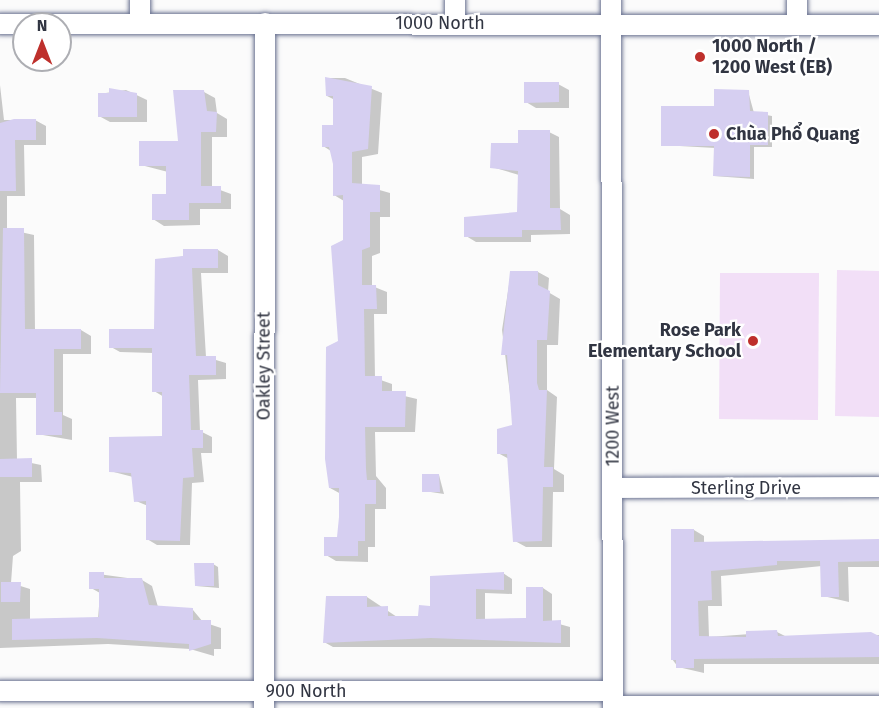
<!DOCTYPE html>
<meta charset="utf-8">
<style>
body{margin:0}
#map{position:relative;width:879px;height:708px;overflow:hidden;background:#fbfbfb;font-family:"Fira Sans",sans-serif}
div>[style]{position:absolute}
.green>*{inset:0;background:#f2dff7}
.shadow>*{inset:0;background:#0003}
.building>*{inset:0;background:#d6cff1}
.roads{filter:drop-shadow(0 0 2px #6e7694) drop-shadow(0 0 2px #6e7694)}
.minor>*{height:20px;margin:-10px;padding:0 10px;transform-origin:10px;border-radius:10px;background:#fff}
.dots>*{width:16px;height:16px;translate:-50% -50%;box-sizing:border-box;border:3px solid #fff;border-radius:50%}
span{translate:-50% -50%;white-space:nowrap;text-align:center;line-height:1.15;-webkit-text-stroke:4.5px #fff;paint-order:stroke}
.street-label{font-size:18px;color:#313542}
.poi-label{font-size:18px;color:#313542;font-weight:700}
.left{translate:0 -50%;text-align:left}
.right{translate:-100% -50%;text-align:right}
.north{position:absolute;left:12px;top:12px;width:60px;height:60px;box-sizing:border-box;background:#fff;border:2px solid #adaeb3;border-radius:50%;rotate:0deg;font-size:16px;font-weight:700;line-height:24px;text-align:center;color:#313542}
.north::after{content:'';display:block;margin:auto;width:21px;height:27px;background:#be302c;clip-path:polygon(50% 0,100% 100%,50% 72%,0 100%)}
</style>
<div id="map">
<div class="green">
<i style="clip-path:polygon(837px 270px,879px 271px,879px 417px,835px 416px)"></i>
<i style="clip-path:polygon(720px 273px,819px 273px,818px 420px,719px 419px)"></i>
</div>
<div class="shadow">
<i style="clip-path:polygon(327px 78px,345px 78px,382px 93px,378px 154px,362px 157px,362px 185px,390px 193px,390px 217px,380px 217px,380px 253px,372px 256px,372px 286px,387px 292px,387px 314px,374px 314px,375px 378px,392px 384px,392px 393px,417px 399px,415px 432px,375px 432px,376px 476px,386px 488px,386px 509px,375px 509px,375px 547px,368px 547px,368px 562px,336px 561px,326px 555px,338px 539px,341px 494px,330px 488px,344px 240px,344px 201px,334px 195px,334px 164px,331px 151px,323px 146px,335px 127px,335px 100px,327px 96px)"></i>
<i style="clip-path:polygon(558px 84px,569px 90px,569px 108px,536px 108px,526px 102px)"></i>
<i style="clip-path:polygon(0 85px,4px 120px,35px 120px,46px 126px,46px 145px,24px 145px,25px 196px,7px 196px,7px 229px,34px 235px,35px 330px,81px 330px,91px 336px,91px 354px,63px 354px,63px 415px,72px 419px,72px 440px,37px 434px,37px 398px,16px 398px,17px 460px,41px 465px,42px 482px,20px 482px,21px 551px,13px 556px,11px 583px,30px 589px,30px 620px,98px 619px,100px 593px,91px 588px,91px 573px,142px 580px,152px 586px,158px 607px,193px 610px,203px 622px,221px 628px,221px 649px,214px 649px,214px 656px,190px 649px,108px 644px,0 648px)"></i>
<i style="clip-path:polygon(126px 90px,147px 100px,147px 122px,110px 122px,99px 116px,99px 94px)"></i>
<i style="clip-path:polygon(748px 91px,754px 113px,772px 116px,772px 147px,754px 147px,754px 179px,714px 176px,715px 148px,662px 145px)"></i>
<i style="clip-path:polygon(204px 92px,215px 98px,217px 113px,227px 119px,227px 137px,212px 137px,212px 187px,231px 194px,231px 209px,200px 209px,200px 225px,164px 226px,153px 219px,168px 196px,168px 172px,141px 165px,180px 142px)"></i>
<i style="clip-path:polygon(549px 132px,559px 137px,560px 209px,570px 215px,570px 234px,531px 235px,531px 242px,476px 242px,466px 236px,519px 213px,519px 175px,492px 167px,519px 145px)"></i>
<i style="clip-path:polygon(218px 250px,228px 256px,228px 273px,201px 273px,206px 357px,226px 363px,226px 379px,198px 380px,200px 431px,212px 437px,212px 453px,201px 453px,204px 482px,192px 483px,190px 545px,157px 545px,147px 539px,148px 506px,136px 501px,133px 477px,110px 471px,164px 438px,164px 397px,154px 391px,153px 353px,120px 352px,111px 347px,156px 330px,157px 261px)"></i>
<i style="clip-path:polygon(511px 272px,538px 272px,549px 278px,548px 292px,560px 299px,558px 345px,547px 345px,547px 390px,557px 397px,554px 469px,564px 475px,564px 492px,553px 492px,552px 547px,526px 547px,515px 541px,509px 459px,498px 453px,514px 426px,502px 330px)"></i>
<i style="clip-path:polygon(439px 475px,444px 494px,424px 491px)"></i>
<i style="clip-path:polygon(694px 530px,704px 536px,704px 544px,879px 540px,879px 567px,848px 567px,849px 602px,823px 596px,822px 566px,721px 576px,722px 606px,708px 606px,709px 637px,777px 632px,787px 637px,879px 635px,879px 664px,704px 664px,704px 673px,678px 667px,672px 659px)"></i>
<i style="clip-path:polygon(213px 564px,218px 567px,219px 588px,196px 586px)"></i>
<i style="clip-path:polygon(503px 573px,512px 579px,512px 594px,485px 593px,485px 620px,528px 620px,543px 588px,552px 594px,552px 622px,570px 627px,570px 647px,333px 647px,324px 642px,367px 597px,397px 617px,420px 618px)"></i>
</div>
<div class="building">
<i style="clip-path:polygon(325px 77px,372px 86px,368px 149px,352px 152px,352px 183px,380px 185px,380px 212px,370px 212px,370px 247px,362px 250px,362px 285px,376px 285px,377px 309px,364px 309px,365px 376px,382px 376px,382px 391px,406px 391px,405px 427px,365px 427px,366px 469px,367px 480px,376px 480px,376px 504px,365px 504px,365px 541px,358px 541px,358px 556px,324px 556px,324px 537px,337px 537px,339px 517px,339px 488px,329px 488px,325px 459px,326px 347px,338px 341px,331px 246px,343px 240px,343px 195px,333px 196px,333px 164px,329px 147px,322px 147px,322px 125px,333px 125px,333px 96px,326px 96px)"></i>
<i style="clip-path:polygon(524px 82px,559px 82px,559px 102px,524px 103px)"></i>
<i style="clip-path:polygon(109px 88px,137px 93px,137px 117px,98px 117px,98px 93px,109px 93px)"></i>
<i style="clip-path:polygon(714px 89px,749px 90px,750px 111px,768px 112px,768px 145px,750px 145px,750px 177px,713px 176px,714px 146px,661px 146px,661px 106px,714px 106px)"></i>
<i style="clip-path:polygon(173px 90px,204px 90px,207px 111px,217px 112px,216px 132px,201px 132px,201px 186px,221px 186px,221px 203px,189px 203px,189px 220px,152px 220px,152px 194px,166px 194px,166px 166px,139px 166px,139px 141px,178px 141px)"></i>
<i style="clip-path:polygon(14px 119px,36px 119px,36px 140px,15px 140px,16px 191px,0 191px,0 123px)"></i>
<i style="clip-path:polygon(518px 130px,550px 130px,550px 208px,560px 208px,561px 230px,522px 230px,522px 237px,464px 237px,464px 217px,517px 212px,518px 171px,490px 168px,491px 143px,518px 143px)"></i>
<i style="clip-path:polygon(3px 228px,24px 228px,25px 329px,81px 329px,81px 349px,54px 349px,54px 412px,62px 412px,62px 435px,36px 435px,36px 393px,0 393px)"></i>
<i style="clip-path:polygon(183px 249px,218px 249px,218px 268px,192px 268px,196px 356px,216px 356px,216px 375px,189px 375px,191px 430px,203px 430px,203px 448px,192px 448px,194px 477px,183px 478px,180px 541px,146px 540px,146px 501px,134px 502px,131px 473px,109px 472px,109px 437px,162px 436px,162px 392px,152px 392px,152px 348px,109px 348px,109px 329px,154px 329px,155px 259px,183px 256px)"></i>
<i style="clip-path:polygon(510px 271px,538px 271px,538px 285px,550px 291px,547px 340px,537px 340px,537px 383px,539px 390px,547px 390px,544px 467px,553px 467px,553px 487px,543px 487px,542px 541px,513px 542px,507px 454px,497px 454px,497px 429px,512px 425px,507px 355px,501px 355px)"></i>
<i style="clip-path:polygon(32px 458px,32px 477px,0 477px,0 459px)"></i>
<i style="clip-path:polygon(422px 474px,439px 474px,440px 492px,422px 492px)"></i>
<i style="clip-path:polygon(671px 529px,694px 529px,694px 542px,879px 539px,879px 561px,838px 562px,839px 597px,821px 597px,820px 561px,777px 561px,777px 565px,711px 571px,712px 600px,698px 601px,699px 636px,746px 637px,746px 631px,777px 630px,778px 636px,871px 632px,879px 636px,879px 657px,694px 659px,694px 668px,676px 668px,676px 660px,671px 660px)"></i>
<i style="clip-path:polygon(194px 563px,214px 563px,214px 586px,195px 586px)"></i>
<i style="clip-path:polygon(89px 572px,104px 572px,104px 578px,142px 578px,149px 605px,193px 608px,193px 620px,211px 620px,211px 644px,189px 651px,189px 644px,97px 638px,12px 640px,12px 619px,99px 617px,99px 589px,89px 589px)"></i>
<i style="clip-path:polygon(504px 572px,504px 590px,476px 589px,476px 619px,526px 618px,526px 587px,543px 587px,543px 621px,561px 620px,561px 643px,431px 638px,323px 643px,326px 596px,367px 596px,367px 607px,388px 606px,388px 616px,418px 616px,419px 605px,430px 606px,430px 576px)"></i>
<i style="clip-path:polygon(1px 582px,21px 582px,20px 602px,1px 602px)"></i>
</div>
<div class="roads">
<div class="minor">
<i style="left:140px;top:0;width:23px;rotate:90deg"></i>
<i style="left:455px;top:0;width:23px;rotate:90deg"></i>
<i style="left:611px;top:0;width:708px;rotate:89.84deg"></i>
<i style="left:797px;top:0;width:24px;rotate:90deg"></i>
<i style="left:0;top:24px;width:879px;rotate:0.07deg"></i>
<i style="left:613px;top:488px;width:266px;rotate:-0.2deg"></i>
<i style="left:0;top:691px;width:613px"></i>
<i style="left:613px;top:706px;width:266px"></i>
<i style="left:264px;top:708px;width:685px;rotate:-89.92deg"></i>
</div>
</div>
<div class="dots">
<i style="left:700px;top:57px;background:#be302c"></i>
<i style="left:714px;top:134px;background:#be302c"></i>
<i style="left:753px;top:341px;background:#be302c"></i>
</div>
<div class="street-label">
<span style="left:440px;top:23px">1000 North</span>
<span style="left:264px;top:366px;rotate:-90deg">Oakley Street</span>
<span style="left:613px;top:426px;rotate:-90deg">1200 West</span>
<span style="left:746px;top:488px">Sterling Drive</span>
<span style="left:306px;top:691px">900 North</span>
</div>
<div class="poi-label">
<span class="left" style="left:712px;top:57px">1000 North /<br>1200 West (EB)</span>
<span class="left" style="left:726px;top:134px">Chùa Phổ Quang</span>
<span class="right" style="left:741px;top:341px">Rose Park<br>Elementary School</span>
</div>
<div class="north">N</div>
</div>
